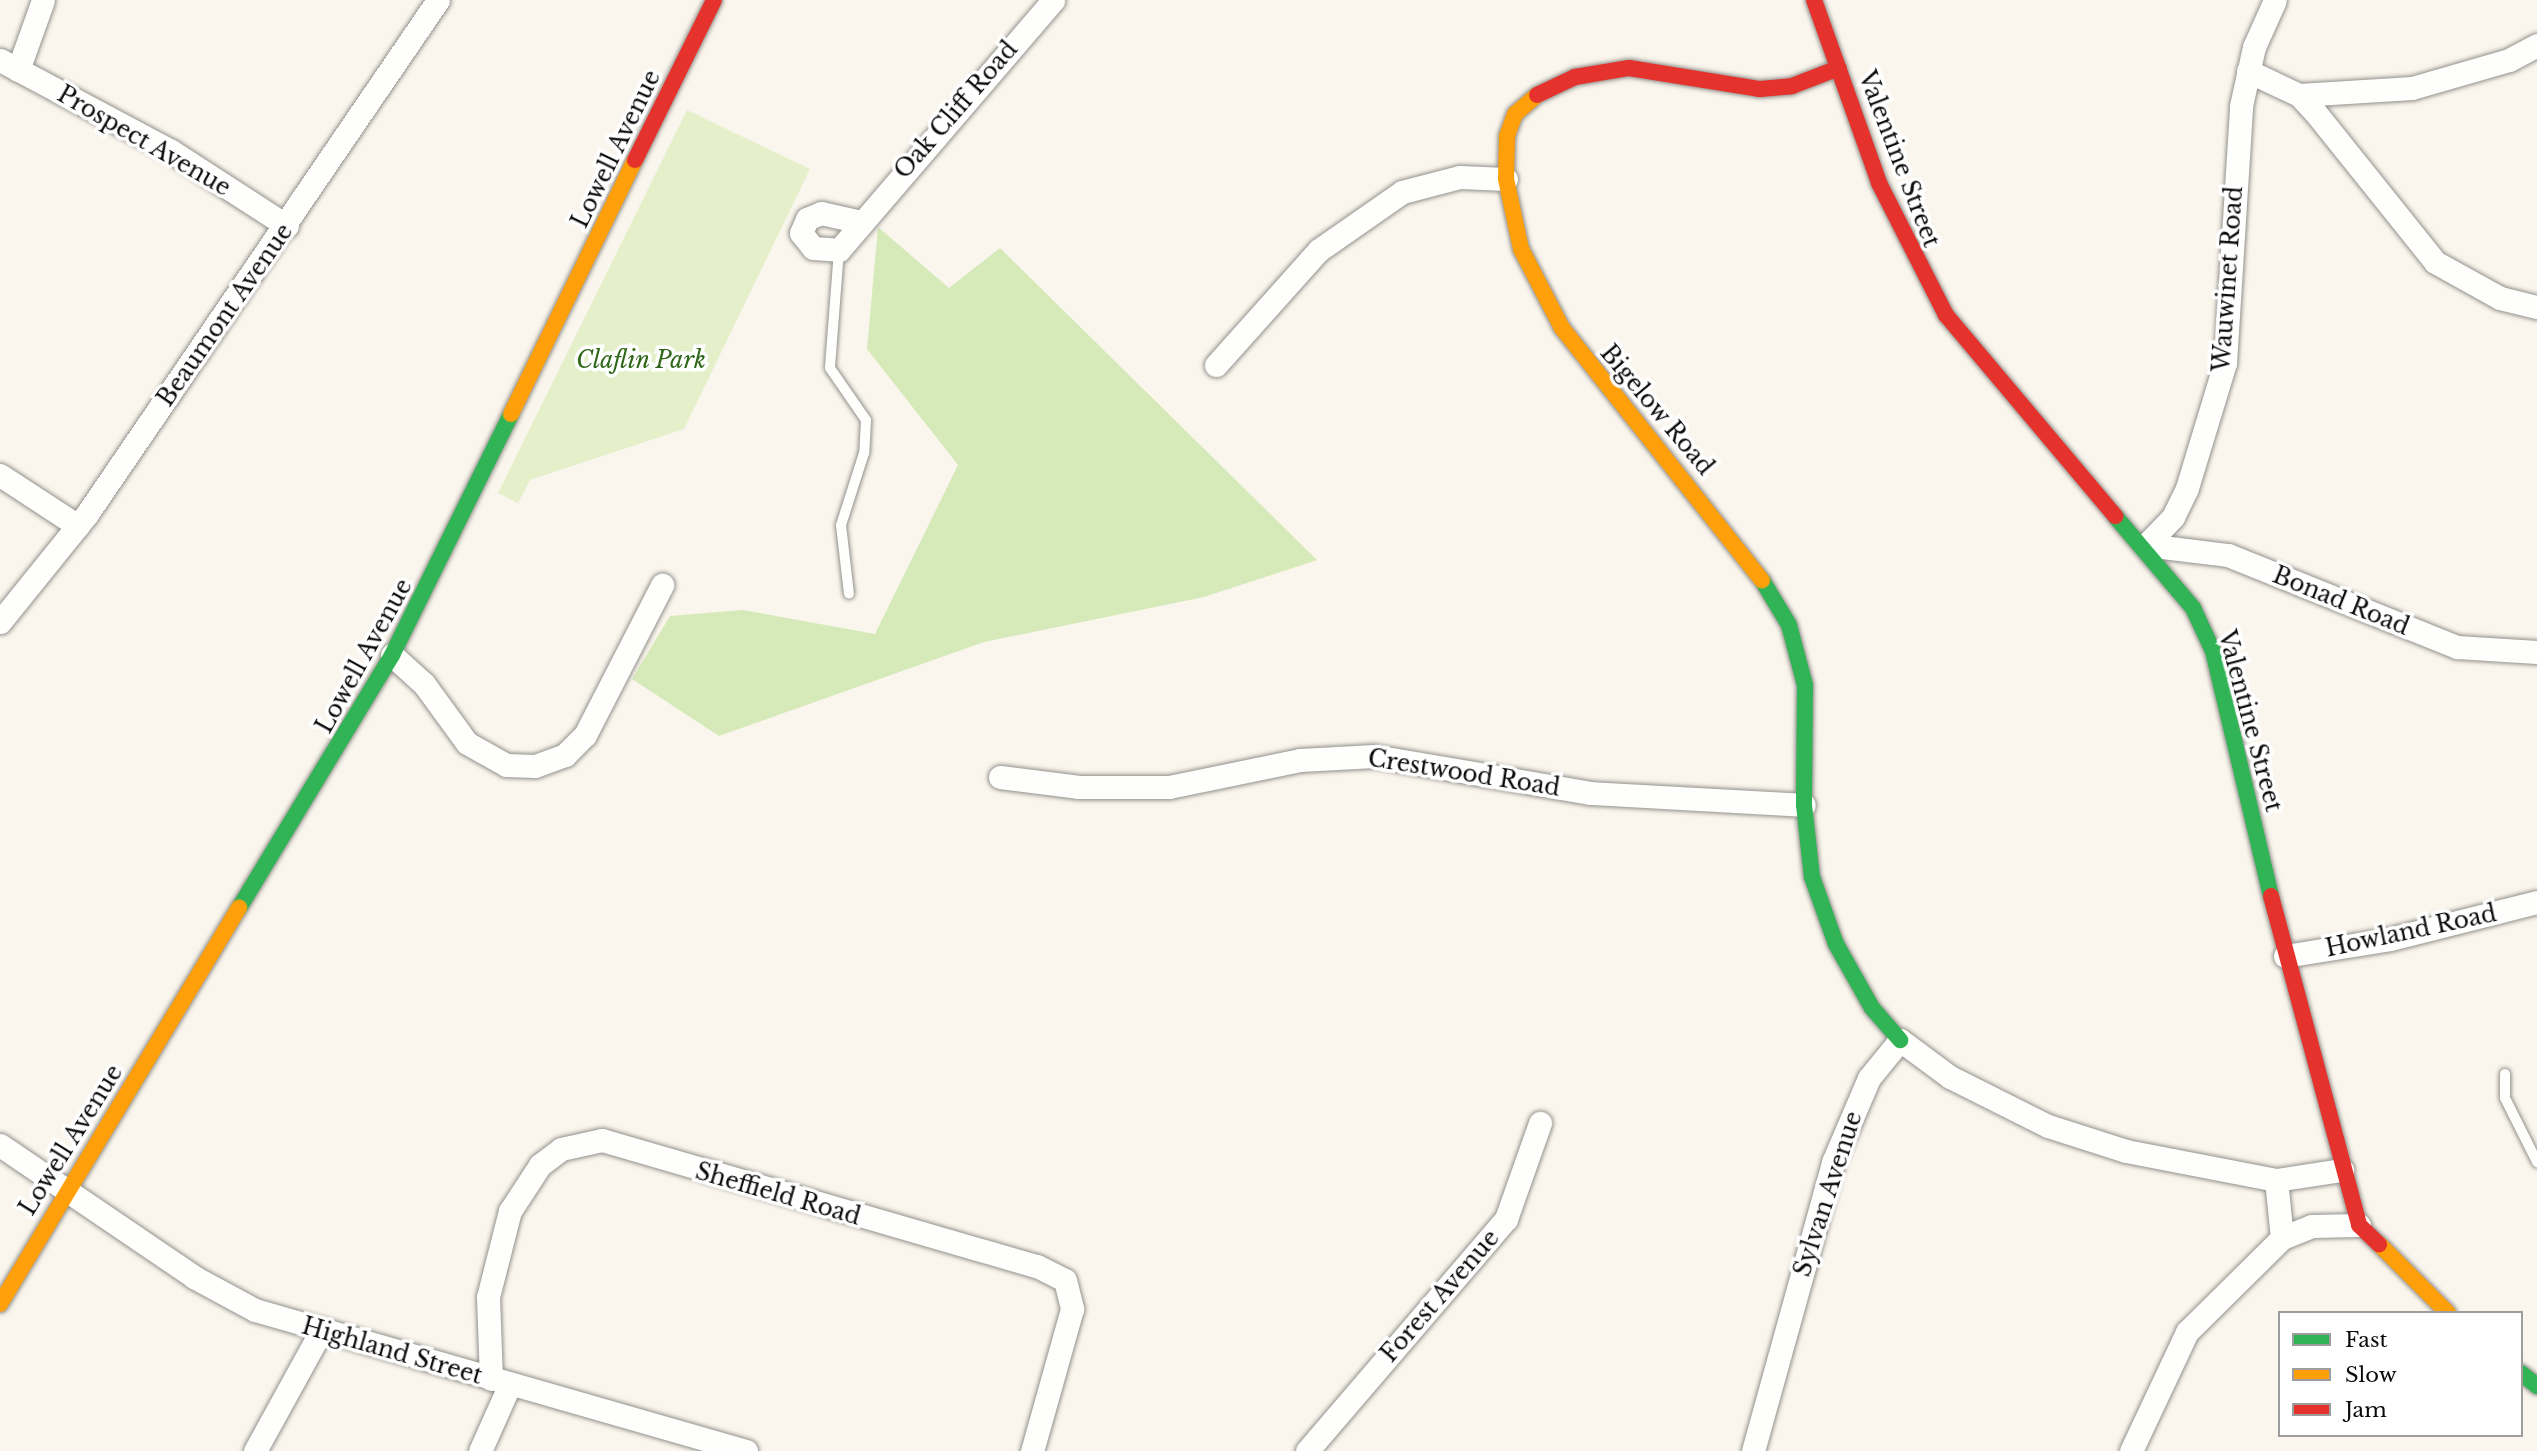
<!DOCTYPE html>
<style>
body{margin:0}
#map{position:relative;width:2537px;height:1451px;overflow:hidden;background:#faf6ed;font-family:"Libre Baskerville",serif}
div>[style]{position:absolute}
.green>*{inset:0;background:#e5f0cb}
.forest>*{inset:0;background:#d6e9b8}
.roads{filter:drop-shadow(0 0 2px #93918d) drop-shadow(0 0 2px #93918d)}
.lane>*{height:10px;margin:-5px;padding:0 5px;transform-origin:5px;border-radius:5px;background:#fefefc}
.street>*{height:23px;margin:-11.5px;padding:0 11.5px;transform-origin:11.5px;border-radius:11.5px;background:#fefefc}
.fast>*{height:16px;margin:-8px;padding:0 8px;transform-origin:8px;border-radius:8px;background:#30b455}
.slow>*{height:16px;margin:-8px;padding:0 8px;transform-origin:8px;border-radius:8px;background:#ff9f0a}
.jam>*{height:16px;margin:-8px;padding:0 8px;transform-origin:8px;border-radius:8px;background:#e5322d}
span{translate:-50% -50%;white-space:nowrap;text-align:center;line-height:1.15;-webkit-text-stroke:7px #fff;paint-order:stroke}
.street-label{font-size:23px;color:#0b0b0b}
.park-label{font-size:23px;color:#2e6717;font-style:italic}
.legend{position:absolute;left:2278px;top:1311px;width:245px;height:126px;box-sizing:border-box;background:#fff;border:2px solid #9d9d9d;margin:0;padding:9px 12px;list-style:none;font-size:21px;color:#0b0b0b}
.legend li{display:flex;align-items:center;gap:14px;height:35px}
.legend b{width:35px;border:2px solid #9d9d9d}
</style>
<div id="map">
<div class="green">
<i style="clip-path:polygon(687px 110px,810px 169px,684px 429px,530px 480px,518px 503px,498px 493px)"></i>
</div>
<div class="forest">
<i style="clip-path:polygon(878px 227px,949px 288px,1000px 248px,1317px 560px,1204px 597px,984px 642px,719px 736px,632px 679px,670px 616px,743px 610px,875px 634px,958px 465px,867px 349px)"></i>
</div>
<div class="roads">
<div class="lane">
<i style="left:839px;top:250px;width:118px;rotate:94.4deg"></i>
<i style="left:830px;top:368px;width:63px;rotate:55.3deg"></i>
<i style="left:866px;top:420px;width:33px;rotate:93deg"></i>
<i style="left:864px;top:453px;width:76px;rotate:107.7deg"></i>
<i style="left:841px;top:525px;width:69px;rotate:83.4deg"></i>
<i style="left:2505px;top:1074px;width:24px;rotate:90deg"></i>
<i style="left:2505px;top:1098px;width:72px;rotate:63.4deg"></i>
</div>
<div class="street">
<i style="left:0;top:60px;width:194px;rotate:28deg"></i>
<i style="left:171px;top:151px;width:138px;rotate:32.9deg"></i>
<i style="left:18px;top:70px;width:74px;rotate:-70.3deg"></i>
<i style="left:2248px;top:71px;width:56px;rotate:25.2deg"></i>
<i style="left:2299px;top:95px;width:23px;rotate:47deg"></i>
<i style="left:2315px;top:112px;width:192px;rotate:51.3deg"></i>
<i style="left:2435px;top:262px;width:74px;rotate:29deg"></i>
<i style="left:2500px;top:298px;width:38px;rotate:14deg"></i>
<i style="left:2299px;top:95px;width:113px;rotate:-3.5deg"></i>
<i style="left:2412px;top:88px;width:101px;rotate:-16.1deg"></i>
<i style="left:2509px;top:60px;width:32px;rotate:-28deg"></i>
<i style="left:861px;top:222px;width:41px;rotate:-167.3deg"></i>
<i style="left:821px;top:213px;width:15px;rotate:157deg"></i>
<i style="left:807px;top:219px;width:15px;rotate:113deg"></i>
<i style="left:801px;top:233px;width:19px;rotate:51deg"></i>
<i style="left:813px;top:248px;width:26px;rotate:4deg"></i>
<i style="left:839px;top:250px;width:329px;rotate:-49.4deg"></i>
<i style="left:1216px;top:365px;width:154px;rotate:-48.2deg"></i>
<i style="left:1319px;top:250px;width:101px;rotate:-34.9deg"></i>
<i style="left:1402px;top:192px;width:60px;rotate:-14.5deg"></i>
<i style="left:1460px;top:177px;width:46px;rotate:2.5deg"></i>
<i style="left:0;top:475px;width:93px;rotate:33.2deg"></i>
<i style="left:2146px;top:545px;width:39px;rotate:-46deg"></i>
<i style="left:2173px;top:517px;width:32px;rotate:-64deg"></i>
<i style="left:2187px;top:488px;width:131px;rotate:-73.1deg"></i>
<i style="left:2225px;top:363px;width:257px;rotate:-86.4deg"></i>
<i style="left:2241px;top:106px;width:60px;rotate:-77.6deg"></i>
<i style="left:2254px;top:47px;width:51px;rotate:-65.9deg"></i>
<i style="left:2146px;top:545px;width:83px;rotate:7deg"></i>
<i style="left:2228px;top:555px;width:247px;rotate:21.9deg"></i>
<i style="left:2457px;top:647px;width:80px;rotate:3.6deg"></i>
<i style="left:0;top:622px;width:139px;rotate:-51.1deg"></i>
<i style="left:87px;top:514px;width:622px;rotate:-55.67deg"></i>
<i style="left:392px;top:655px;width:43px;rotate:42.2deg"></i>
<i style="left:424px;top:684px;width:73px;rotate:53.9deg"></i>
<i style="left:467px;top:743px;width:45px;rotate:29.4deg"></i>
<i style="left:506px;top:765px;width:29px;rotate:2deg"></i>
<i style="left:535px;top:766px;width:32px;rotate:-20deg"></i>
<i style="left:565px;top:755px;width:28px;rotate:-45deg"></i>
<i style="left:585px;top:735px;width:169px;rotate:-62.8deg"></i>
<i style="left:1000px;top:777px;width:80px;rotate:7.2deg"></i>
<i style="left:1079px;top:787px;width:90px"></i>
<i style="left:1169px;top:787px;width:134px;rotate:-11.6deg"></i>
<i style="left:1300px;top:760px;width:74px;rotate:-3.1deg"></i>
<i style="left:1374px;top:756px;width:219px;rotate:9.7deg"></i>
<i style="left:1590px;top:793px;width:214px;rotate:3.2deg"></i>
<i style="left:2285px;top:956px;width:106px;rotate:-9.2deg"></i>
<i style="left:2390px;top:939px;width:152px;rotate:-14.1deg"></i>
<i style="left:0;top:1145px;width:235px;rotate:34.2deg"></i>
<i style="left:194px;top:1277px;width:69px;rotate:28.4deg"></i>
<i style="left:255px;top:1310px;width:511px;rotate:16.02deg"></i>
<i style="left:2282px;top:1238px;width:32px;rotate:-22deg"></i>
<i style="left:2312px;top:1226px;width:47px;rotate:-1.2deg"></i>
<i style="left:491px;top:1379px;width:82px;rotate:-92.1deg"></i>
<i style="left:488px;top:1297px;width:89px;rotate:-75.7deg"></i>
<i style="left:510px;top:1211px;width:55px;rotate:-56.9deg"></i>
<i style="left:540px;top:1165px;width:26px;rotate:-37deg"></i>
<i style="left:561px;top:1149px;width:42px;rotate:-12.4deg"></i>
<i style="left:602px;top:1140px;width:453px;rotate:16.2deg"></i>
<i style="left:1037px;top:1266px;width:31px;rotate:27deg"></i>
<i style="left:1065px;top:1280px;width:30px;rotate:76deg"></i>
<i style="left:1072px;top:1309px;width:148px;rotate:105.7deg"></i>
<i style="left:255px;top:1451px;width:137px;rotate:-61.2deg"></i>
<i style="left:480px;top:1451px;width:73px;rotate:-65.9deg"></i>
<i style="left:1307px;top:1451px;width:306px;rotate:-49.4deg"></i>
<i style="left:1506px;top:1219px;width:102px;rotate:-70.5deg"></i>
<i style="left:1753px;top:1451px;width:300px;rotate:-74.5deg"></i>
<i style="left:1833px;top:1162px;width:91px;rotate:-66.8deg"></i>
<i style="left:1869px;top:1078px;width:49px;rotate:-50.8deg"></i>
<i style="left:1900px;top:1040px;width:62px;rotate:36.5deg"></i>
<i style="left:1950px;top:1077px;width:110px;rotate:26.6deg"></i>
<i style="left:2048px;top:1126px;width:82px;rotate:17.8deg"></i>
<i style="left:2126px;top:1151px;width:153px;rotate:10.9deg"></i>
<i style="left:2276px;top:1180px;width:67px;rotate:-8.6deg"></i>
<i style="left:2131px;top:1451px;width:132px;rotate:-64.8deg"></i>
<i style="left:2187px;top:1332px;width:134px;rotate:-44.7deg"></i>
<i style="left:2282px;top:1238px;width:58px;rotate:-95.9deg"></i>
</div>
<div class="fast">
<i style="left:2115px;top:516px;width:121px;rotate:49.7deg"></i>
<i style="left:2193px;top:608px;width:47px;rotate:65.1deg"></i>
<i style="left:2213px;top:651px;width:252px;rotate:76.7deg"></i>
<i style="left:1762px;top:580px;width:52px;rotate:59deg"></i>
<i style="left:1789px;top:625px;width:62px;rotate:75.1deg"></i>
<i style="left:1805px;top:685px;width:120px;rotate:90.5deg"></i>
<i style="left:1804px;top:805px;width:72px;rotate:83.7deg"></i>
<i style="left:1812px;top:877px;width:71px;rotate:70.3deg"></i>
<i style="left:1836px;top:944px;width:73px;rotate:60.6deg"></i>
<i style="left:1872px;top:1008px;width:43px;rotate:48.8deg"></i>
<i style="left:239px;top:908px;width:296px;rotate:-58.8deg"></i>
<i style="left:392px;top:655px;width:269px;rotate:-63.7deg"></i>
<i style="left:2521px;top:1373px;width:21px;rotate:39deg"></i>
</div>
<div class="slow">
<i style="left:1537px;top:95px;width:29px;rotate:139deg"></i>
<i style="left:1515px;top:114px;width:23px;rotate:110deg"></i>
<i style="left:1507px;top:136px;width:43px;rotate:91.3deg"></i>
<i style="left:1506px;top:179px;width:72px;rotate:77.9deg"></i>
<i style="left:1521px;top:249px;width:89px;rotate:62.6deg"></i>
<i style="left:1562px;top:328px;width:322px;rotate:51.6deg"></i>
<i style="left:511px;top:414px;width:283px;rotate:-64deg"></i>
<i style="left:2379px;top:1244px;width:98px;rotate:45deg"></i>
<i style="left:0;top:1304px;width:463px;rotate:-58.9deg"></i>
</div>
<div class="jam">
<i style="left:1814px;top:0;width:194px;rotate:70.4deg"></i>
<i style="left:1879px;top:183px;width:148px;rotate:63.1deg"></i>
<i style="left:1946px;top:315px;width:263px;rotate:49.9deg"></i>
<i style="left:1537px;top:95px;width:42px;rotate:-25.3deg"></i>
<i style="left:1575px;top:77px;width:55px;rotate:-9.5deg"></i>
<i style="left:1629px;top:68px;width:133px;rotate:9.1deg"></i>
<i style="left:1760px;top:89px;width:32px;rotate:-5deg"></i>
<i style="left:1792px;top:86px;width:50px;rotate:-21deg"></i>
<i style="left:635px;top:160px;width:178px;rotate:-63.7deg"></i>
<i style="left:2271px;top:896px;width:341px;rotate:75deg"></i>
<i style="left:2359px;top:1225px;width:28px;rotate:44deg"></i>
</div>
</div>
<div class="street-label">
<span style="left:956px;top:110px;rotate:-49deg">Oak Cliff Road</span>
<span style="left:144px;top:141px;rotate:30deg">Prospect Avenue</span>
<span style="left:616px;top:149px;rotate:-64deg">Lowell Avenue</span>
<span style="left:1899px;top:159px;rotate:69deg">Valentine Street</span>
<span style="left:2228px;top:279px;rotate:-86deg">Wauwinet Road</span>
<span style="left:225px;top:315px;rotate:-55deg">Beaumont Avenue</span>
<span style="left:1657px;top:410px;rotate:50deg">Bigelow Road</span>
<span style="left:2341px;top:601px;rotate:22deg">Bonad Road</span>
<span style="left:364px;top:656px;rotate:-61deg">Lowell Avenue</span>
<span style="left:2250px;top:721px;rotate:75deg">Valentine Street</span>
<span style="left:1464px;top:773px;rotate:9deg">Crestwood Road</span>
<span style="left:2411px;top:931px;rotate:-12deg">Howland Road</span>
<span style="left:71px;top:1140px;rotate:-58deg">Lowell Avenue</span>
<span style="left:778px;top:1194px;rotate:16deg">Sheffield Road</span>
<span style="left:1828px;top:1194px;rotate:-72deg">Sylvan Avenue</span>
<span style="left:1440px;top:1296px;rotate:-49deg">Forest Avenue</span>
<span style="left:392px;top:1351px;rotate:16deg">Highland Street</span>
</div>
<div class="park-label">
<span style="left:641px;top:360px">Claflin Park</span>
</div>
<ul class="legend">
<li><b style="height:9px;background:#30b455"></b>Fast</li>
<li><b style="height:9px;background:#ff9f0a"></b>Slow</li>
<li><b style="height:9px;background:#e5322d"></b>Jam</li>
</ul>
</div>
